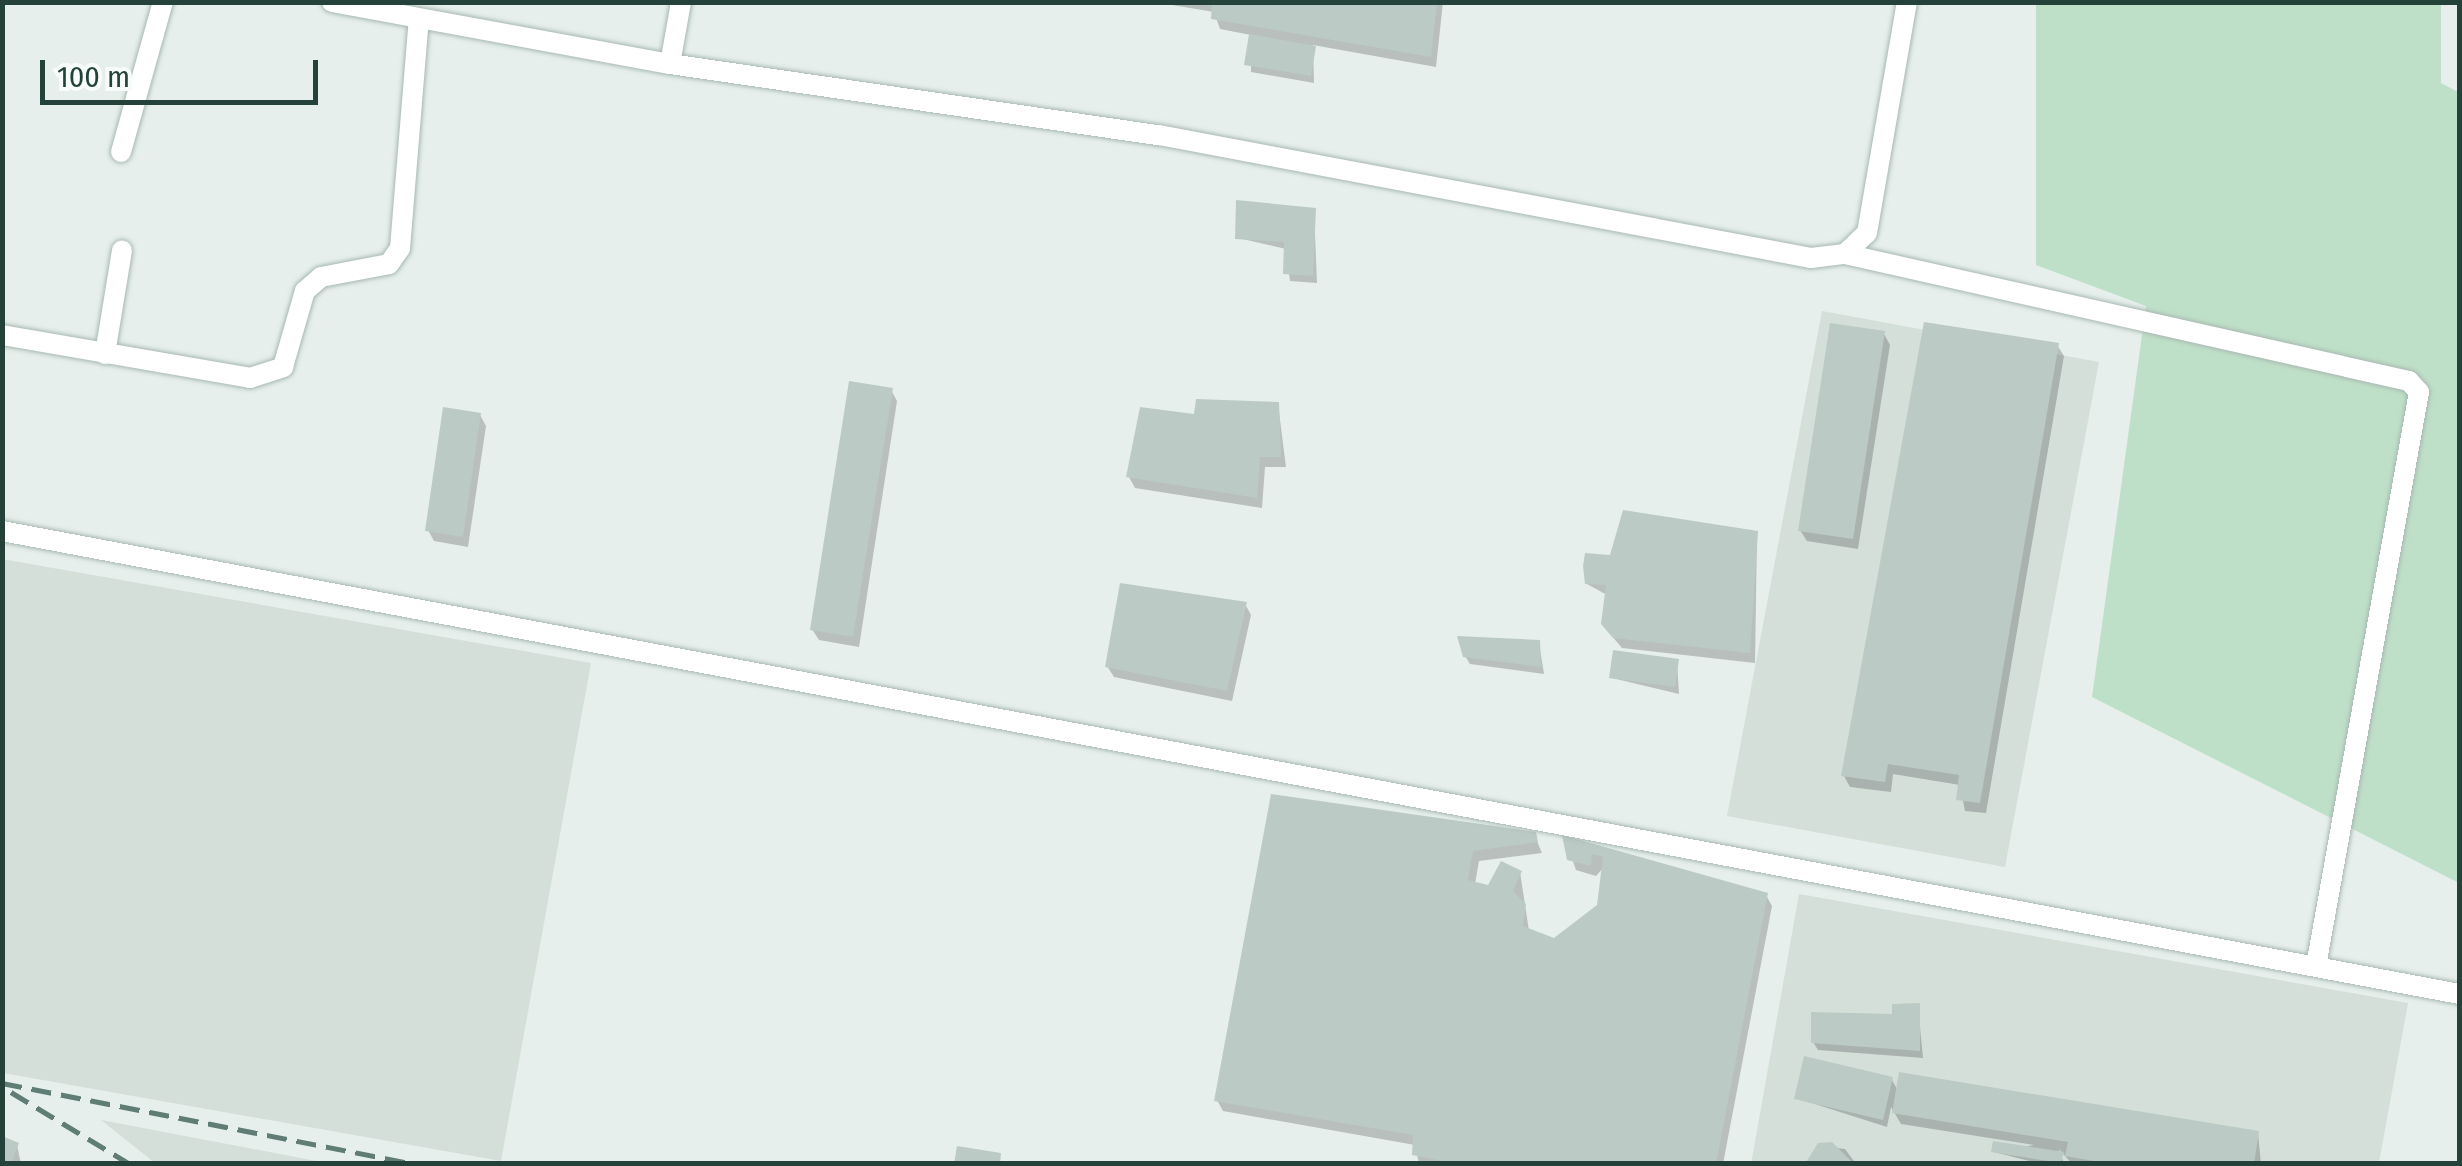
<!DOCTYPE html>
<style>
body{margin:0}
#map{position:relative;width:2462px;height:1166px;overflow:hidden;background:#e6efeb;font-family:"Fira Sans Condensed",sans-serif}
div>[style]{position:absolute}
.built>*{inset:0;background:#d4dfda}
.green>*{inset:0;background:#bfe0c8}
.shadow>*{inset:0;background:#0003}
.building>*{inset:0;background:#bbcac4}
.roads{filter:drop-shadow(0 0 2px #a8b8b2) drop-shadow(0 0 2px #a8b8b2)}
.minor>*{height:20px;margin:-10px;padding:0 10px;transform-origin:10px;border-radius:10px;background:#fff}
.rail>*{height:5px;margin-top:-2.5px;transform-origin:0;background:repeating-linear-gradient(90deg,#5f7d75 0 20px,transparent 0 30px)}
span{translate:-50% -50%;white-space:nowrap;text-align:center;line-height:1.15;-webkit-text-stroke:8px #f7fbf9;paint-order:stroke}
.frame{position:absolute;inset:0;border:5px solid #24423a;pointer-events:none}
.scale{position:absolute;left:40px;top:60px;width:278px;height:45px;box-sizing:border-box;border:5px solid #24423a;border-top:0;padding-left:12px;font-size:30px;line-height:35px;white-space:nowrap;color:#24423a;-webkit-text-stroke:8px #f7fbf9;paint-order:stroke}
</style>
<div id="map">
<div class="built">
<i style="clip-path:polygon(1822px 311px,2099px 362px,2005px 867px,1727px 816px)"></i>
<i style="clip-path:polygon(2px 559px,591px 663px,501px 1161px,3px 1073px)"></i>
<i style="clip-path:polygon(1799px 894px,2408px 1003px,2379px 1163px,1751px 1164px)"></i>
<i style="clip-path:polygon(101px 1120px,327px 1163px,155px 1163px)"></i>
</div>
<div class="green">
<i style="clip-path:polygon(2036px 3px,2441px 3px,2441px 83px,2460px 93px,2459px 883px,2092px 697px,2146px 306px,2036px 265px)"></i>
</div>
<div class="shadow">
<i style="clip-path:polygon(1154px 2px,1443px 2px,1436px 67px,1313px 45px,1314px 83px,1251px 72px,1251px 35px,1220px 29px,1214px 12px)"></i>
<i style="clip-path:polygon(1314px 210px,1317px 283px,1290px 281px,1286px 249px,1238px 238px)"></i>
<i style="clip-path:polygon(1884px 334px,1890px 345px,1858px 549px,1807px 541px,1800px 530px)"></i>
<i style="clip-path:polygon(2057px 345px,2064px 356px,1986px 813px,1965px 811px,1960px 785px,1893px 774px,1891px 792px,1850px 787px,1844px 776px)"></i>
<i style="clip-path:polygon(891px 390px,897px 401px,859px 647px,819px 640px,812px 629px)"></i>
<i style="clip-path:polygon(1278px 404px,1286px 467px,1265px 467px,1262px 508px,1135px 488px,1129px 477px,1196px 417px)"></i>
<i style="clip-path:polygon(480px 415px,486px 426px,468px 547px,434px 541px,428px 530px)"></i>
<i style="clip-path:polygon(1757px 534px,1755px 663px,1622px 648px,1611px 635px,1607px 595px,1587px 584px,1612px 558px)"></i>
<i style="clip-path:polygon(1245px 604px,1251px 615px,1232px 701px,1114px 677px,1107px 666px)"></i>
<i style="clip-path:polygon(1539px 643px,1544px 674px,1470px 664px,1465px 656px)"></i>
<i style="clip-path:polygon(1677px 661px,1679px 694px,1612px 678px)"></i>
<i style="clip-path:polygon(1273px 797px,1534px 834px,1542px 853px,1479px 861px,1475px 884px,1490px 888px,1520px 872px,1529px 931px,1554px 940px,1599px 907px,1605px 866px,1596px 876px,1576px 870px,1565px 838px,1766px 895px,1772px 906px,1723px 1164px,1419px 1164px,1415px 1145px,1223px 1111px,1217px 1100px)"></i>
<i style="clip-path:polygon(1918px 1006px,1923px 1058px,1818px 1050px,1813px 1042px)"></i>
<i style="clip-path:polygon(1892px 1080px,1898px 1091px,2258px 1133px,2261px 1164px,2072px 1164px,2059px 1149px,2064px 1164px,2041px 1164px,1994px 1152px,2034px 1145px,1901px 1124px,1891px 1107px,1887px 1127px,1796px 1098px)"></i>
<i style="clip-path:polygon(17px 1145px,21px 1164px,2px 1164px)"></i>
<i style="clip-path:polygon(1819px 1146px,1845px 1149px,1856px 1164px,1807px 1164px)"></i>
</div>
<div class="building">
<i style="clip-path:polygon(1212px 2px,1437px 2px,1431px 57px,1211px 19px)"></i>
<i style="clip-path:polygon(1249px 34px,1316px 46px,1311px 76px,1244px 65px)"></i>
<i style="clip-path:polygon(1236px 200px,1316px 208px,1313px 276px,1283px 274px,1284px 242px,1235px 239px)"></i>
<i style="clip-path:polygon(1924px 322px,2059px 343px,1980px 803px,1956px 800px,1959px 775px,1888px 764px,1885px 782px,1841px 776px)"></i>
<i style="clip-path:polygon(1830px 323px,1885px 331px,1853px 539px,1798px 531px)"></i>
<i style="clip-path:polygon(849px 381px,893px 388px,853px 637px,810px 630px)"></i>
<i style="clip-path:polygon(1196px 399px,1279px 402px,1281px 457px,1260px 457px,1257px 498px,1126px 477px,1140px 407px,1194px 414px)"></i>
<i style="clip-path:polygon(443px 407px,481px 413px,463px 537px,425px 531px)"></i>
<i style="clip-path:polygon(1623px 510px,1758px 531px,1750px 653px,1613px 638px,1601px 624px,1606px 585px,1585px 584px,1583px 566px,1585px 553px,1610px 555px)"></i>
<i style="clip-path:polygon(1120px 583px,1247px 602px,1227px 691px,1105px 667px)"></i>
<i style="clip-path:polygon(1457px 636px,1540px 640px,1541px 667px,1463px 657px)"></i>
<i style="clip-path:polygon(1613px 650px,1679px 659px,1675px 687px,1609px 678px)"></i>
<i style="clip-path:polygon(1271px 794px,1536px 832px,1538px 842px,1473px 851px,1468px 880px,1488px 885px,1501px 861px,1522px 871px,1513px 891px,1526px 904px,1523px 926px,1554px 938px,1597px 905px,1603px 857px,1592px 854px,1591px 866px,1567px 860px,1562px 835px,1768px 893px,1716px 1164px,1457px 1164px,1412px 1155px,1413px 1135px,1214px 1101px)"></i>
<i style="clip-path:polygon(1920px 1003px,1920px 1051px,1811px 1043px,1811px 1012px,1892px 1014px,1892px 1004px)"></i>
<i style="clip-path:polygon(1804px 1056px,1893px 1077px,1883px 1120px,1794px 1099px)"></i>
<i style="clip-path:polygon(1899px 1072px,2259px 1131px,2254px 1164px,2111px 1164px,2065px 1156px,2068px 1142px,1892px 1113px)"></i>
<i style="clip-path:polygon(2px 1136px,19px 1143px,11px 1164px,2px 1164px)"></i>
<i style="clip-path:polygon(1993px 1141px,2064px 1152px,2061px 1163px,1991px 1152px)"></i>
<i style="clip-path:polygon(1832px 1142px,1854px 1164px,1805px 1164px,1818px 1143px)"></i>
<i style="clip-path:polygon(957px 1146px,1001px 1153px,1000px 1164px,954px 1164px)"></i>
</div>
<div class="roads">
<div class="minor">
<i style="left:332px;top:2px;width:344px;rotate:10.4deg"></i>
<i style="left:670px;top:64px;width:63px;rotate:-79.9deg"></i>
<i style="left:670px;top:64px;width:494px;rotate:8.3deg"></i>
<i style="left:1159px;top:135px;width:664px;rotate:10.68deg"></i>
<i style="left:1811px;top:258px;width:34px;rotate:-7deg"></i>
<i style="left:1845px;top:254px;width:30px;rotate:-44deg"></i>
<i style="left:1867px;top:233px;width:234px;rotate:-80.2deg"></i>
<i style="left:121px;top:152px;width:156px;rotate:-74.4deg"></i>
<i style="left:1845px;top:254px;width:578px;rotate:12.69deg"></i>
<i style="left:2409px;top:381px;width:15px;rotate:48deg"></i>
<i style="left:2419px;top:392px;width:583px;rotate:100.17deg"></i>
<i style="left:2px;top:335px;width:252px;rotate:9.8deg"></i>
<i style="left:250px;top:378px;width:35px;rotate:-18deg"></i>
<i style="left:283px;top:367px;width:79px;rotate:-73.9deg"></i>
<i style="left:305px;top:291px;width:21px;rotate:-41deg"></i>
<i style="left:321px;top:277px;width:69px;rotate:-10.8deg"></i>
<i style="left:389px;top:264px;width:19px;rotate:-55deg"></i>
<i style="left:400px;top:248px;width:230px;rotate:-85.3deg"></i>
<i style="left:105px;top:354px;width:105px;rotate:-80.7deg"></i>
<i style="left:2px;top:531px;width:2501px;rotate:10.67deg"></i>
</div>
</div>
<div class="rail">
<i style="left:2px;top:1083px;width:419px;rotate:11.1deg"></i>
<i style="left:11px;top:1092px;width:139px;rotate:31.2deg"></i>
</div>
<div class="frame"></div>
<div class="scale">100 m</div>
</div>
